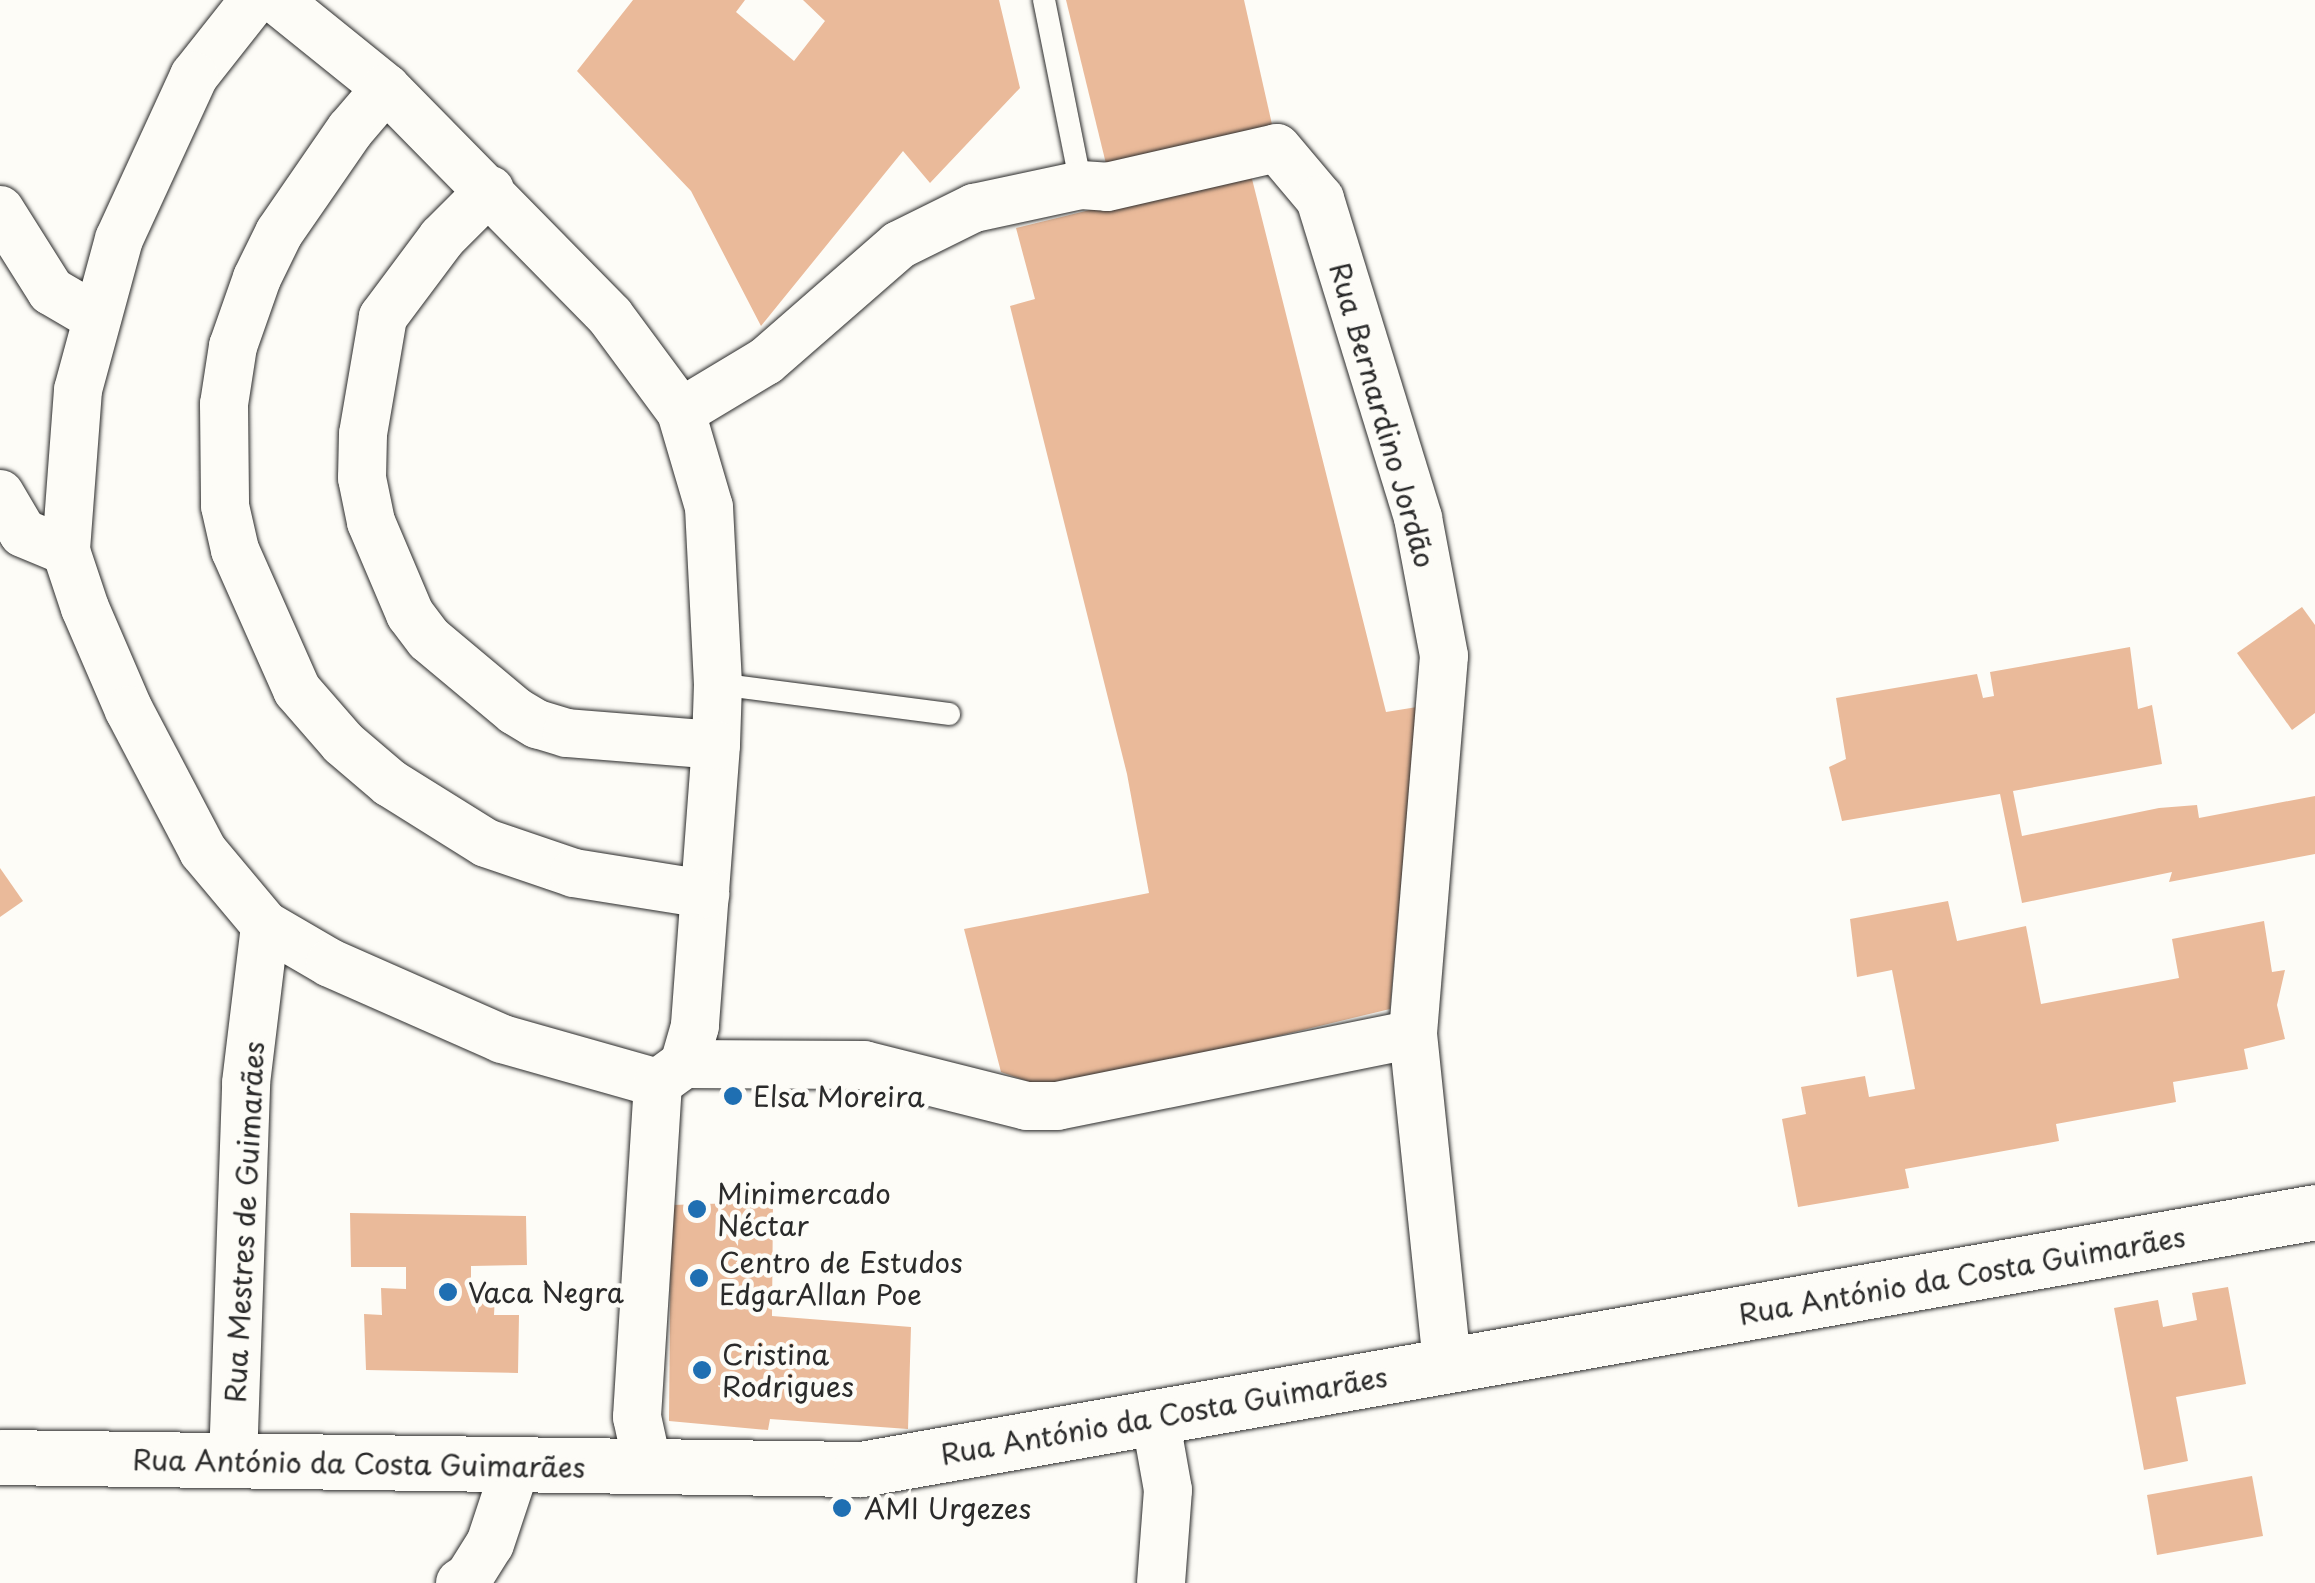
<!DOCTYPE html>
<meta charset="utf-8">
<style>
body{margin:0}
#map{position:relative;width:2315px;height:1583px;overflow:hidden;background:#fdfcf7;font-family:"Playpen Sans",sans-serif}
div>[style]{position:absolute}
.building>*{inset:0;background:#eaba9a}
.roads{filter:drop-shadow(0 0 2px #2b2b2b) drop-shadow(0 0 2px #2b2b2b)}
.lane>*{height:22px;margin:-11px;padding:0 11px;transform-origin:11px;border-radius:11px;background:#fdfcf7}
.street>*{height:48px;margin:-24px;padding:0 24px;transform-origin:24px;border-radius:24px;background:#fdfcf7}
.secondary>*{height:55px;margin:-27.5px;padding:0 27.5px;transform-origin:27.5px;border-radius:27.5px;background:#fdfcf7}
.dots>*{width:28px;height:28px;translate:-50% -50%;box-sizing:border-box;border:5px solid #fdfcf7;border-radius:50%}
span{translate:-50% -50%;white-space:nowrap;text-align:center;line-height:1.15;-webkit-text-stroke:9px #fdfcf7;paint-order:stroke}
.street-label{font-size:28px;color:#2b2b2b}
.poi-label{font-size:28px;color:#2b2b2b}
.left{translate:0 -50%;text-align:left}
</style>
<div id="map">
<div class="building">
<i style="clip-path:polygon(633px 0,745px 0,736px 12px,794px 61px,825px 21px,803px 0,999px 0,1020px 88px,930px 183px,903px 151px,761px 326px,691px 191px,577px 71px)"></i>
<i style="clip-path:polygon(1066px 0,1244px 0,1273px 129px,1108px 172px)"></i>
<i style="clip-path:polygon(1250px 171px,1386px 712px,1417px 707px,1390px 1009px,1191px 1057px,1041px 1086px,1001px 1072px,964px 929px,1149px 893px,1127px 774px,1010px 306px,1035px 299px,1016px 228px)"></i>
<i style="clip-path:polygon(2302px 607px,2315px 625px,2315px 713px,2292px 730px,2237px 653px)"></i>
<i style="clip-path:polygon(2130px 647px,2138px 709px,2152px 705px,2162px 764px,2013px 791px,2022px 836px,2159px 808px,2197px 805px,2199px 818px,2315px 796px,2315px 854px,2169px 882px,2172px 872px,2022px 903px,2000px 794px,1842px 821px,1829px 767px,1846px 759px,1836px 698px,1977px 674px,1983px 698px,1994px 696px,1990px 672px)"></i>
<i style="clip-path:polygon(0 868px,23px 901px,0 917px)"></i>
<i style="clip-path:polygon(1948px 901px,1957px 941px,2026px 926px,2041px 1004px,2179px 978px,2172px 939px,2264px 921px,2272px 972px,2285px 970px,2277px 1005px,2285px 1039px,2244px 1049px,2248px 1069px,2173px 1082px,2176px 1102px,2056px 1124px,2059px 1141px,1905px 1169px,1909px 1188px,1798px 1207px,1782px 1119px,1806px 1114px,1801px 1087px,1865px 1076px,1869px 1097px,1915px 1089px,1892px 970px,1857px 977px,1850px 919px)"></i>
<i style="clip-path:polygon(773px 1202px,772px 1316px,911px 1327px,908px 1429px,770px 1419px,768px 1430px,669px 1421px,671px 1205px)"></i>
<i style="clip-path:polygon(350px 1213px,526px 1216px,527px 1265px,471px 1266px,471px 1296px,495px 1295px,494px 1315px,519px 1315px,518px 1373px,366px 1370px,364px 1314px,382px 1315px,381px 1288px,406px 1289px,406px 1267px,351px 1267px)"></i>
<i style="clip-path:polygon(2228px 1287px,2246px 1384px,2176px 1397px,2188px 1461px,2144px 1470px,2114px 1308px,2158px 1300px,2163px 1327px,2197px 1320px,2192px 1293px)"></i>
<i style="clip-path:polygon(2252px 1476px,2263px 1536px,2157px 1555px,2147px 1495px)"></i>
</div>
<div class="roads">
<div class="lane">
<i style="left:1044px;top:0;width:189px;rotate:78.7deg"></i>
<i style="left:718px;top:684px;width:233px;rotate:7.4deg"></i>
</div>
<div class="street">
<i style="left:254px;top:0;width:97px;rotate:128.3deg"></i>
<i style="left:194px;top:76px;width:179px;rotate:114.7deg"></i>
<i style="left:119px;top:239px;width:156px;rotate:105.2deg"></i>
<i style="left:78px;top:390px;width:161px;rotate:94.3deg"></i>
<i style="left:66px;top:551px;width:60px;rotate:71.6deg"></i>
<i style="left:85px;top:608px;width:111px;rotate:66.7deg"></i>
<i style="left:129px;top:710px;width:159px;rotate:62.3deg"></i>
<i style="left:203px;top:851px;width:97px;rotate:50deg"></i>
<i style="left:265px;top:925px;width:75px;rotate:30.3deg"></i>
<i style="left:330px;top:963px;width:188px;rotate:23.8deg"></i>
<i style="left:502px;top:1039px;width:162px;rotate:15.8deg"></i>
<i style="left:277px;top:0;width:140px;rotate:38.9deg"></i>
<i style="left:386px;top:88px;width:320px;rotate:45.5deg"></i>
<i style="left:610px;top:316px;width:119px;rotate:53.5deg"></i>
<i style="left:681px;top:412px;width:99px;rotate:73.6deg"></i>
<i style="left:709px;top:507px;width:177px;rotate:87.1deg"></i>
<i style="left:718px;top:684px;width:61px;rotate:91.9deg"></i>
<i style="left:716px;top:745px;width:282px;rotate:94.3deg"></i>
<i style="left:695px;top:1026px;width:40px;rotate:106deg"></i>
<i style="left:684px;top:1064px;width:32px;rotate:144deg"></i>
<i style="left:658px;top:1083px;width:335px;rotate:93.6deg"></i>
<i style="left:637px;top:1417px;width:51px;rotate:77.6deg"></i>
<i style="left:386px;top:88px;width:55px;rotate:130.6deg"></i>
<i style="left:350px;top:130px;width:125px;rotate:124.6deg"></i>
<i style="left:279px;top:233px;width:50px;rotate:116.1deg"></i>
<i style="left:257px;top:278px;width:72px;rotate:109.4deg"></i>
<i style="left:233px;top:346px;width:59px;rotate:98.8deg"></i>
<i style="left:224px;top:404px;width:102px;rotate:89.4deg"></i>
<i style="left:225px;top:506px;width:45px;rotate:77.2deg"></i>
<i style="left:235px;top:550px;width:153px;rotate:66.1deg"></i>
<i style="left:297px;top:690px;width:70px;rotate:49deg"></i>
<i style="left:343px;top:743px;width:62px;rotate:40.4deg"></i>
<i style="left:390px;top:783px;width:113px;rotate:32deg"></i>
<i style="left:486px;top:843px;width:93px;rotate:18.8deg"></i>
<i style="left:574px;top:873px;width:133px;rotate:9.1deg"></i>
<i style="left:490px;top:190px;width:68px;rotate:135deg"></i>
<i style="left:442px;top:238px;width:99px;rotate:126.8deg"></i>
<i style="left:383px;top:317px;width:119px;rotate:99.7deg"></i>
<i style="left:363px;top:434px;width:44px;rotate:91.3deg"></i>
<i style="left:362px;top:478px;width:45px;rotate:78.4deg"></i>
<i style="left:371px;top:522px;width:100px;rotate:67deg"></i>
<i style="left:410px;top:614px;width:31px;rotate:53deg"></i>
<i style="left:429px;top:639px;width:112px;rotate:39.9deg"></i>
<i style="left:515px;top:711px;width:26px;rotate:31deg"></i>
<i style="left:537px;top:724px;width:31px;rotate:17deg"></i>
<i style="left:567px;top:733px;width:149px;rotate:4.6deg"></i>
<i style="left:0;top:210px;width:96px;rotate:57.8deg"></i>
<i style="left:51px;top:291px;width:53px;rotate:30.4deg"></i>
<i style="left:681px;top:412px;width:99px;rotate:-31deg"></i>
<i style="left:766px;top:361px;width:176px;rotate:-41.1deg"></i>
<i style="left:899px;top:245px;width:84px;rotate:-26.3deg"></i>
<i style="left:974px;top:208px;width:109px;rotate:-12.1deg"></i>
<i style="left:1081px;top:185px;width:26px;rotate:4deg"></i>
<i style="left:1107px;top:187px;width:174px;rotate:-12.9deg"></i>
<i style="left:1277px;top:148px;width:67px;rotate:49.9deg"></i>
<i style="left:1320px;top:199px;width:334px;rotate:72.9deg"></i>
<i style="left:1418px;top:518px;width:140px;rotate:79.3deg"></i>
<i style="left:1444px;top:656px;width:379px;rotate:94.7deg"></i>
<i style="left:1413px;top:1034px;width:332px;rotate:84.1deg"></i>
<i style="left:0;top:494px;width:45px;rotate:59.5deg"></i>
<i style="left:23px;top:533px;width:47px;rotate:22.7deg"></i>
<i style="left:684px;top:1064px;width:180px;rotate:0.3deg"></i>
<i style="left:864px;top:1065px;width:168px;rotate:14.1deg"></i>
<i style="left:1027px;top:1106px;width:30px"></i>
<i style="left:1057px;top:1106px;width:363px;rotate:-11.4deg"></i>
<i style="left:1155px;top:1417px;width:74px;rotate:79.9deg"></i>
<i style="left:1168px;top:1490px;width:93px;rotate:94.3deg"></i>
<i style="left:233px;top:1461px;width:378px;rotate:-88deg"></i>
<i style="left:246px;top:1083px;width:159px;rotate:-83.1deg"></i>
<i style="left:460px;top:1583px;width:11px;rotate:-34deg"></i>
<i style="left:469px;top:1577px;width:39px;rotate:-58deg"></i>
<i style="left:490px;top:1544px;width:82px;rotate:-71.6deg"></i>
</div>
<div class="secondary">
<i style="left:0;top:1457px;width:861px;rotate:0.8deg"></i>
<i style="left:861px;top:1469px;width:1477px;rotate:-10.02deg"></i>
</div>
</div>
<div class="dots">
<i style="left:733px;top:1096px;background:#1f6fb2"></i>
<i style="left:697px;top:1209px;background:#1f6fb2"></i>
<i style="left:699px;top:1278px;background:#1f6fb2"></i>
<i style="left:448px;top:1292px;background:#1f6fb2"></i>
<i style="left:702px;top:1370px;background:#1f6fb2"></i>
<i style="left:842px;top:1508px;background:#1f6fb2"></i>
</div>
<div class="street-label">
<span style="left:1383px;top:415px;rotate:74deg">Rua Bernardino Jordão</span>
<span style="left:244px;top:1222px;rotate:-87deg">Rua Mestres de Guimarães</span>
<span style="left:1962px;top:1275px;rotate:-10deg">Rua António da Costa Guimarães</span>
<span style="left:1164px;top:1415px;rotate:-10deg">Rua António da Costa Guimarães</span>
<span style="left:359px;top:1463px;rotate:1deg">Rua António da Costa Guimarães</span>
</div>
<div class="poi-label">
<span class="left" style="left:753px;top:1096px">Elsa Moreira</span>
<span class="left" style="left:717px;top:1209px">Minimercado<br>Néctar</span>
<span class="left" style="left:719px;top:1278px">Centro de Estudos<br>EdgarAllan Poe</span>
<span class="left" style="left:468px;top:1292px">Vaca Negra</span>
<span class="left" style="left:722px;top:1370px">Cristina<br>Rodrigues</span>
<span class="left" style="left:864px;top:1508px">AMI Urgezes</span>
</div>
</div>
